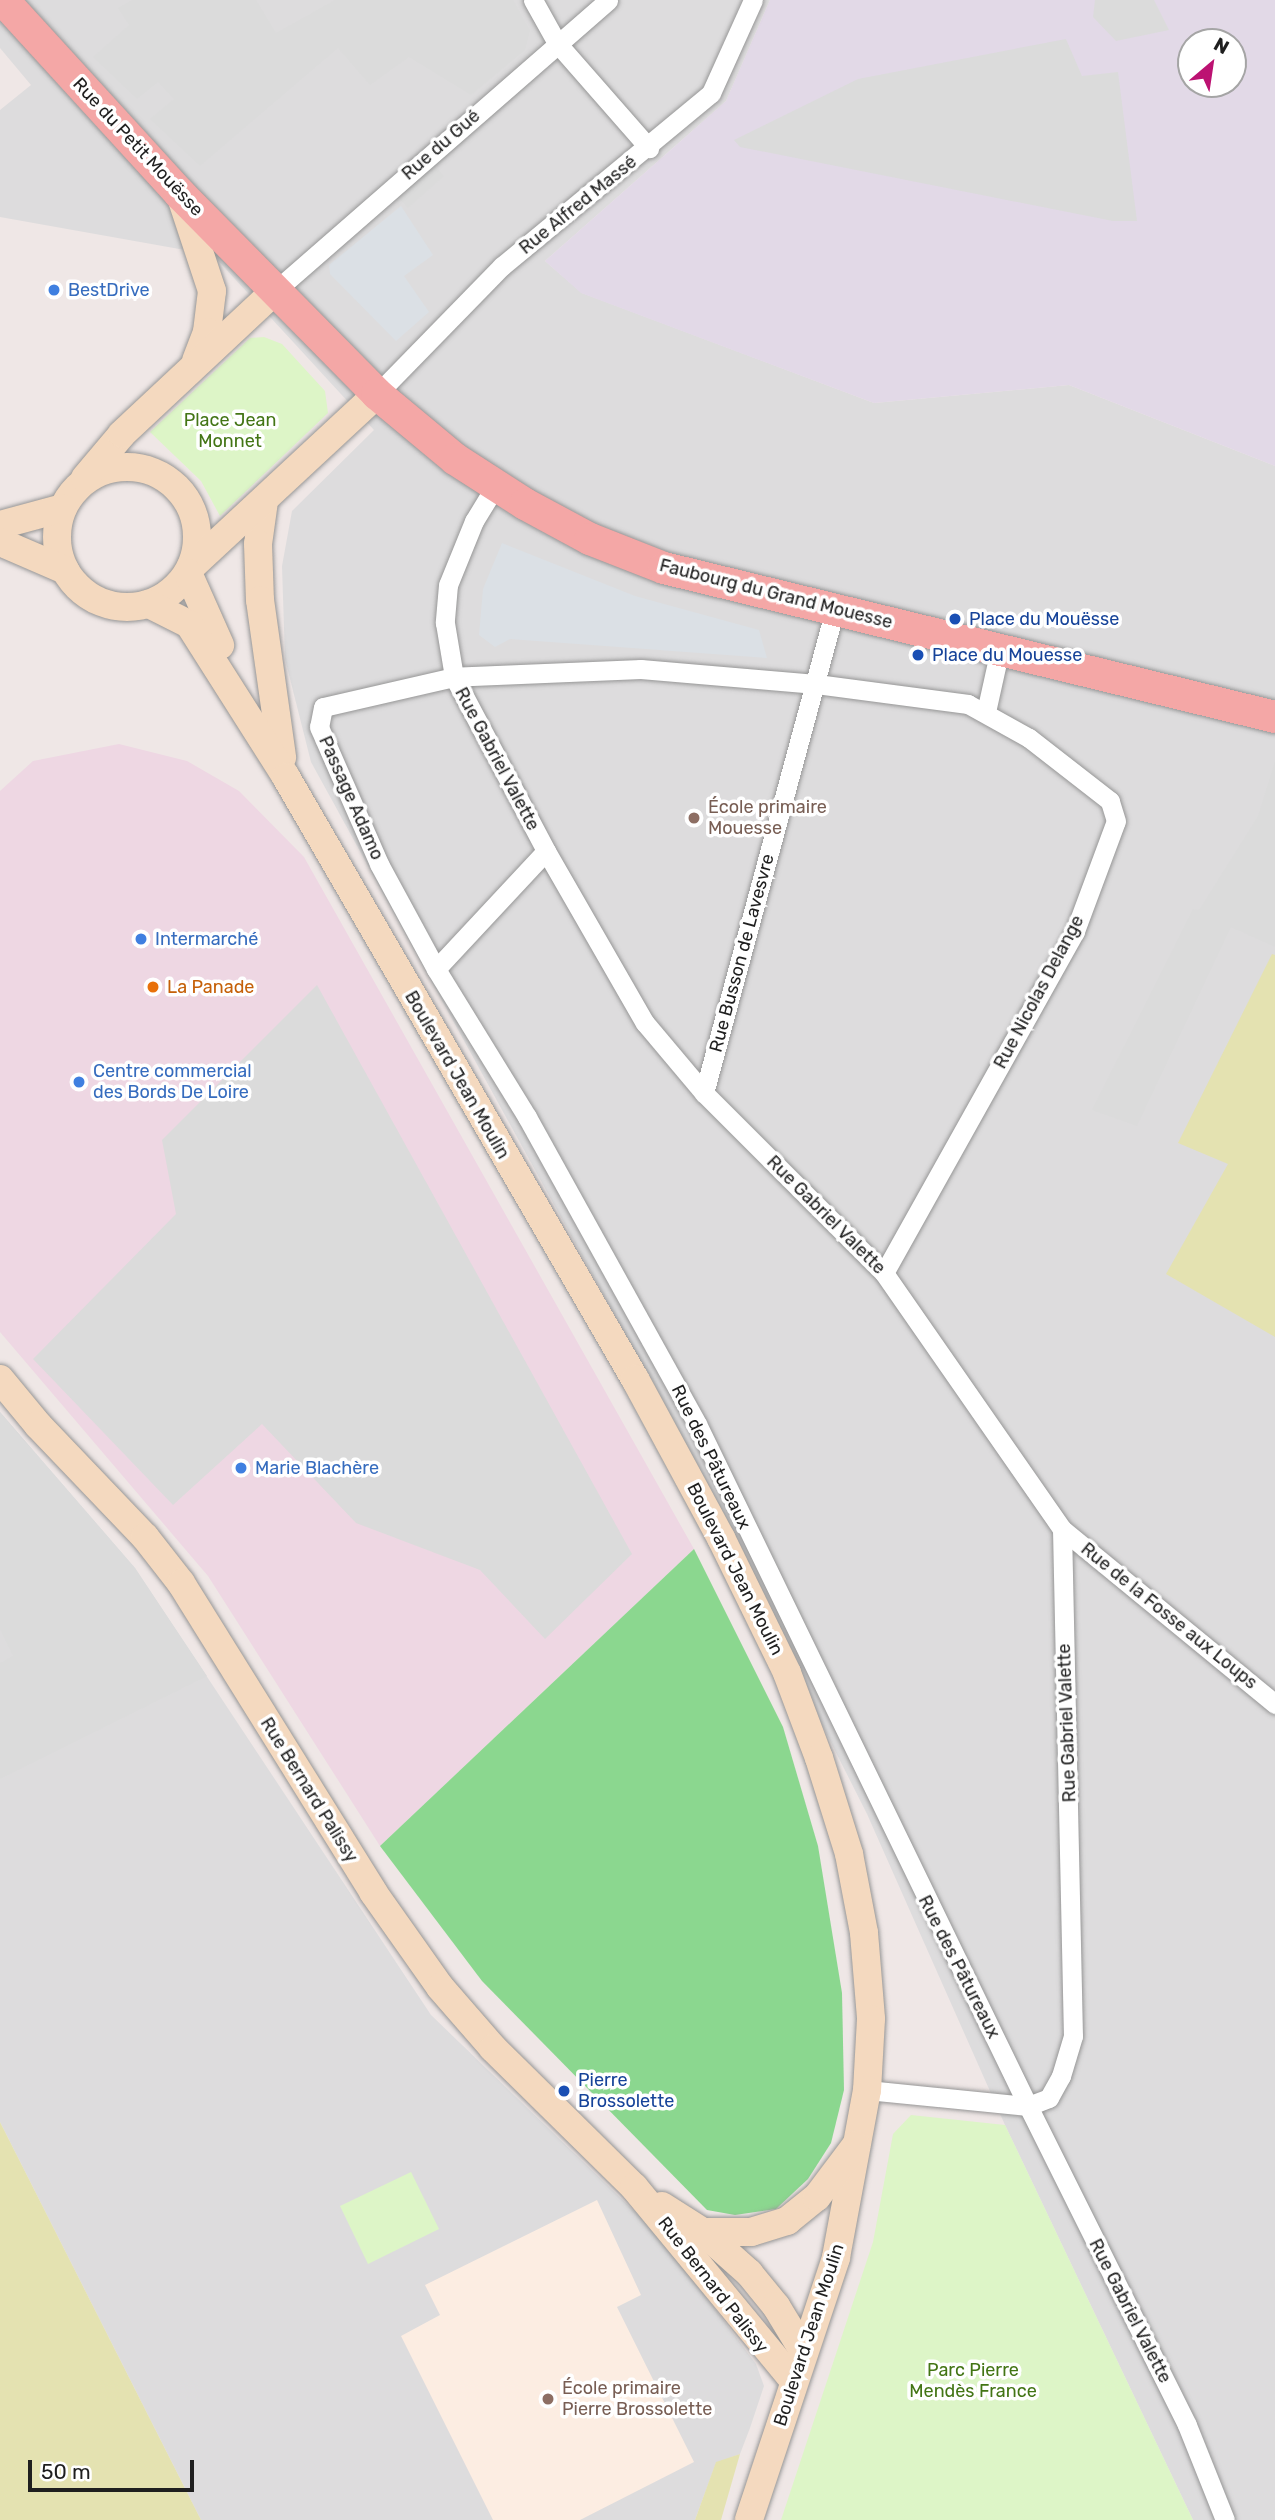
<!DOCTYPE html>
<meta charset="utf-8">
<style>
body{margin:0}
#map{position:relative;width:1275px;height:2520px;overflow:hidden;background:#efe7e6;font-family:Rubik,sans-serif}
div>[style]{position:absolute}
.residential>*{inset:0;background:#dddcdd}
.commercial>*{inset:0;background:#eed7e3}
.industrial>*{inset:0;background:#e2d9e7}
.education>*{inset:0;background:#fcede2}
.grass>*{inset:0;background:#e4e2b1}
.park>*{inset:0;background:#ddf5c7}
.pitch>*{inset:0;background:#8bd78f}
.parking>*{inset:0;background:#dbdbdb}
.plaza>*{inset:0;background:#dbe0e5}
.roads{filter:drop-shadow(0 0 2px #969696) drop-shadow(0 0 2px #969696)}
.street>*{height:19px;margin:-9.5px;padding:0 9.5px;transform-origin:9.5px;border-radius:9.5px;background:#fff}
.secondary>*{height:28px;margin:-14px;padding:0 14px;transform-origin:14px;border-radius:14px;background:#f4d9bf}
.secondary>.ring{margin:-14px;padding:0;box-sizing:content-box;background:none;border:28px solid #f4d9bf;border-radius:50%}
.primary>*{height:32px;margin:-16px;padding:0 16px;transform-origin:16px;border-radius:16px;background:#f4a7a6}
.dots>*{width:19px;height:19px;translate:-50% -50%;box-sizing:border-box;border:4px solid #fff;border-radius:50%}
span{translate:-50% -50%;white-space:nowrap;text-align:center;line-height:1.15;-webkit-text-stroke:7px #fff;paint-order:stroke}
.street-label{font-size:18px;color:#1f1f1f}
.shop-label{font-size:18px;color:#366cbe}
.left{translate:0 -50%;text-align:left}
.park-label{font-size:18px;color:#437515}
.transit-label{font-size:18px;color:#164399}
.education-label{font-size:18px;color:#785e54}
.food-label{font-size:18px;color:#c56008}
.north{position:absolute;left:1177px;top:28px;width:70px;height:70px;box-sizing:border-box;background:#fff;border:2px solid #a5a5a5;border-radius:50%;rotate:29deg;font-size:19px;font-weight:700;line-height:28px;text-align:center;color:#1f1f1f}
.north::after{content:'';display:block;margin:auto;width:24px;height:32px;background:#bc1272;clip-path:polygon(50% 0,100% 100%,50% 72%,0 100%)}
.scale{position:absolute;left:28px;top:2460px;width:166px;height:32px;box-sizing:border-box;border:4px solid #1f1f1f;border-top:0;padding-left:9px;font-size:21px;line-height:24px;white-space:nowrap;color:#1f1f1f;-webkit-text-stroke:5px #fff;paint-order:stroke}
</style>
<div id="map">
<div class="residential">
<i style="clip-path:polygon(0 0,770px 0,726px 101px,545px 261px,582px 293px,874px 403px,1069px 385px,1275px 466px,1275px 2520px,1193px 2520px,1005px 2125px,867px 1814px,624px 1332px,311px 762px,285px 659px,282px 566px,292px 511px,374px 430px,213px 255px,0 217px,0 110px,31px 85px,0 48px)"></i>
<i style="clip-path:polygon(0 1412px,135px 1568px,431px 2015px,663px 2239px,756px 2364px,764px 2386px,750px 2428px,740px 2454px,716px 2463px,695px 2520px,201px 2520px,0 2122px)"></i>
</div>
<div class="commercial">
<i style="clip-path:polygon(119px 744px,187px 761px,239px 791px,304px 857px,694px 1549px,380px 1846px,208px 1576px,0 1332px,0 791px,33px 761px)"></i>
</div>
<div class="industrial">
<i style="clip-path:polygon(evenodd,770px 0,1275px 0,1275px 466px,1069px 385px,874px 403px,581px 293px,545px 261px,726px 101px,770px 0,1191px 42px,1233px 42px,1233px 84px,1191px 84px,1191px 42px)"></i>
</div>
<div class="education">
<i style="clip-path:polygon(597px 2200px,641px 2295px,617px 2307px,694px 2462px,580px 2520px,493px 2520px,401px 2336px,440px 2315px,425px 2285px)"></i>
</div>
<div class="grass">
<i style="clip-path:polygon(1272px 954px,1275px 955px,1275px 1337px,1166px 1274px,1228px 1164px,1178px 1143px)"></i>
<i style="clip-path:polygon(0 2122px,201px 2520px,0 2520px)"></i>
<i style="clip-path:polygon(740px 2454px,721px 2520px,695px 2520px,716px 2462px)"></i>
</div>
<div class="park">
<i style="clip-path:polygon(264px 337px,282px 344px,325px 391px,328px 413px,220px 516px,201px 481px,150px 432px,250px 338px)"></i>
<i style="clip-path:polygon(911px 2115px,1005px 2125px,1193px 2520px,781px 2520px,873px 2242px,893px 2134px)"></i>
<i style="clip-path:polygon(411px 2172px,439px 2229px,368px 2264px,340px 2206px)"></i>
</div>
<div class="pitch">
<i style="clip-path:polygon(694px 1549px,783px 1727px,818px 1846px,842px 1993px,844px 2090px,831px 2143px,808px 2179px,776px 2209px,735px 2215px,707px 2210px,482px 1981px,380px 1846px)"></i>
</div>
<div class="parking">
<i style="clip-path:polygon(132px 0,256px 0,276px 33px,335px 0,513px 0,530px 30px,525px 50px,471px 95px,409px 57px,370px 85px,338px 48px,200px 166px,150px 119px,174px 99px,158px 82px,137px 99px,93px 57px,129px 25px,118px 8px)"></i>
<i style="clip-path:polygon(1095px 0,1154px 0,1169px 30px,1116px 41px,1093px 17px)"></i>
<i style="clip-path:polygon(1066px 39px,1082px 76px,1118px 72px,1137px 221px,1113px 221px,740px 147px,734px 140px,858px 79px)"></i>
<i style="clip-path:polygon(434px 165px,444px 176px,408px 208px,398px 197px)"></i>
<i style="clip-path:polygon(1275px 761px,1275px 947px,1231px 927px,1137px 1126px,1092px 1110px,1193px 909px,1199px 910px,1258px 816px)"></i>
<i style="clip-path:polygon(317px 985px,632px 1554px,545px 1639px,480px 1570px,356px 1523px,262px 1424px,173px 1505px,33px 1359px,176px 1214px,162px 1140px)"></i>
<i style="clip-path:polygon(0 1412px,135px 1568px,207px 1676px,0 1779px,0 1663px,13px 1656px,0 1629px)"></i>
</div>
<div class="plaza">
<i style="clip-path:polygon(401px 206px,433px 255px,404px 276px,429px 312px,396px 341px,330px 274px,329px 265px)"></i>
<i style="clip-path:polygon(502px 543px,635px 596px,759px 630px,767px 658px,510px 639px,495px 647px,479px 635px,483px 589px)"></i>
</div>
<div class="roads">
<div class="street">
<i style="left:533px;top:0;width:49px;rotate:60.8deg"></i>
<i style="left:557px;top:43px;width:140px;rotate:48.8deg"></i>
<i style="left:275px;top:291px;width:442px;rotate:-41.1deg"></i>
<i style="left:377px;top:394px;width:179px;rotate:-45.7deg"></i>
<i style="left:502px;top:266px;width:271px;rotate:-39.6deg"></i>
<i style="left:711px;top:93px;width:102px;rotate:-65.7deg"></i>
<i style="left:496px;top:485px;width:42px;rotate:121.4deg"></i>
<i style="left:474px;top:521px;width:69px;rotate:112.1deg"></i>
<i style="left:448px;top:585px;width:38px;rotate:95deg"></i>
<i style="left:445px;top:623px;width:55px;rotate:80.5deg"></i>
<i style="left:454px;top:677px;width:197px;rotate:62.1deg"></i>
<i style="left:546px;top:851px;width:198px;rotate:60.1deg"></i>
<i style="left:645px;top:1023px;width:92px;rotate:49.9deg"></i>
<i style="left:704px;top:1093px;width:255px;rotate:45deg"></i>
<i style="left:884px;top:1273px;width:312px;rotate:55.2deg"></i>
<i style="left:1062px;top:1529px;width:507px;rotate:88.76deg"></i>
<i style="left:1073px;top:2036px;width:42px;rotate:106.7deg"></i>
<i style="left:1061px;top:2076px;width:25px;rotate:119deg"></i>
<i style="left:1049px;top:2098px;width:22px;rotate:159deg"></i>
<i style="left:1028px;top:2106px;width:356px;rotate:63.5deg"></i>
<i style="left:1187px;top:2425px;width:102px;rotate:68.2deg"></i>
<i style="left:986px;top:712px;width:65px;rotate:-77.5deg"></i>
<i style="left:436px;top:969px;width:161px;rotate:-47deg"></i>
<i style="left:704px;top:1093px;width:501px;rotate:-74.86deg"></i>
<i style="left:884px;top:1273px;width:392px;rotate:-60.8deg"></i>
<i style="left:1075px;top:931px;width:117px;rotate:-69.6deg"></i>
<i style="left:1116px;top:821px;width:21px;rotate:-107deg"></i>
<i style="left:1110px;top:801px;width:103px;rotate:-142.1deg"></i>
<i style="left:1029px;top:738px;width:70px;rotate:-150.9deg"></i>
<i style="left:968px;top:704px;width:153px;rotate:-172.5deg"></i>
<i style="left:816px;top:684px;width:176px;rotate:-175.1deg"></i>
<i style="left:641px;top:669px;width:187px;rotate:177.6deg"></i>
<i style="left:454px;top:677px;width:134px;rotate:167.1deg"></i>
<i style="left:323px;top:707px;width:20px;rotate:101deg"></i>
<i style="left:319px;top:727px;width:150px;rotate:66.3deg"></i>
<i style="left:379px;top:864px;width:119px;rotate:61.5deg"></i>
<i style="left:436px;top:969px;width:174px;rotate:58.4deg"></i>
<i style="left:527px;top:1117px;width:351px;rotate:61deg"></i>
<i style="left:697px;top:1424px;width:758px;rotate:64.11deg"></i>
<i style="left:1062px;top:1529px;width:276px;rotate:39.4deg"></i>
<i style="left:867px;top:2090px;width:162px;rotate:5.7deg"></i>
</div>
<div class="secondary">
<i style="left:180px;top:194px;width:102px;rotate:71.7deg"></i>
<i style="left:212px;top:291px;width:41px;rotate:97deg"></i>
<i style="left:207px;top:332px;width:30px;rotate:111deg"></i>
<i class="ring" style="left:57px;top:467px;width:112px;height:112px"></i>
<i style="left:85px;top:478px;width:57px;rotate:-49.9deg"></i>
<i style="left:122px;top:434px;width:209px;rotate:-43.1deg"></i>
<i style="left:264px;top:501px;width:43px;rotate:97.9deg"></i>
<i style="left:258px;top:544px;width:56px;rotate:88deg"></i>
<i style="left:260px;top:600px;width:159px;rotate:82deg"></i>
<i style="left:0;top:525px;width:65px;rotate:-15.1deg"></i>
<i style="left:0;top:542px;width:71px;rotate:23.3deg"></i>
<i style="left:191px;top:567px;width:254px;rotate:-42.9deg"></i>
<i style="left:188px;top:573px;width:79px;rotate:66deg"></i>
<i style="left:149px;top:604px;width:45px;rotate:26.6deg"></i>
<i style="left:189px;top:624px;width:181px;rotate:57.6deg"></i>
<i style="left:286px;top:777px;width:696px;rotate:59.9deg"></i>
<i style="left:635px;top:1379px;width:181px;rotate:61.6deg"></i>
<i style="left:721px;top:1538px;width:150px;rotate:63.9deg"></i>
<i style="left:787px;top:1673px;width:91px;rotate:69.4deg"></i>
<i style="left:819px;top:1758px;width:101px;rotate:72.6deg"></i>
<i style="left:849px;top:1854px;width:80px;rotate:79.2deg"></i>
<i style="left:864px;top:1933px;width:86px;rotate:85.3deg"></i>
<i style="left:871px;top:2019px;width:71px;rotate:93.2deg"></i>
<i style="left:867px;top:2090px;width:171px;rotate:100.5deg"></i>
<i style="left:836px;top:2258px;width:276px;rotate:108.4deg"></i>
<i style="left:0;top:1379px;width:60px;rotate:50.4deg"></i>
<i style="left:38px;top:1425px;width:155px;rotate:46.3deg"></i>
<i style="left:145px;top:1537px;width:58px;rotate:52deg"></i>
<i style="left:181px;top:1583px;width:364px;rotate:58.1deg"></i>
<i style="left:373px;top:1892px;width:116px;rotate:54.8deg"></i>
<i style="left:440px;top:1987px;width:81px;rotate:49deg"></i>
<i style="left:493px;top:2048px;width:198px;rotate:44.6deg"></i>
<i style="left:634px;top:2187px;width:251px;rotate:50.5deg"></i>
<i style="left:662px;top:2206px;width:49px;rotate:32.4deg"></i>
<i style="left:703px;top:2232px;width:62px;rotate:41.7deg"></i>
<i style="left:749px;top:2273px;width:43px;rotate:50.7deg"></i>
<i style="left:776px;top:2306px;width:54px;rotate:58.7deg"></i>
<i style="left:703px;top:2232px;width:48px"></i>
<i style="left:751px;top:2232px;width:38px;rotate:-17deg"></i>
<i style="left:787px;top:2221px;width:38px;rotate:-39deg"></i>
<i style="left:817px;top:2197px;width:65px;rotate:-53.1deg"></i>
</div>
<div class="primary">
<i style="left:3px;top:0;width:263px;rotate:47.6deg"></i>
<i style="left:180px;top:194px;width:281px;rotate:45.4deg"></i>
<i style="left:377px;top:394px;width:102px;rotate:39.8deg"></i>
<i style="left:455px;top:459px;width:83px;rotate:32.7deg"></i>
<i style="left:525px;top:504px;width:74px;rotate:28.3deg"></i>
<i style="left:590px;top:539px;width:79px;rotate:21.4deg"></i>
<i style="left:664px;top:568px;width:629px;rotate:13.7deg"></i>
</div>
</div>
<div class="dots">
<i style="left:54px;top:290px;background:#3f7fe0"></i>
<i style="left:955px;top:619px;background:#1a4fb4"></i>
<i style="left:918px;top:655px;background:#1a4fb4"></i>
<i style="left:694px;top:818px;background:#8d6e63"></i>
<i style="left:141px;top:939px;background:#3f7fe0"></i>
<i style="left:153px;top:987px;background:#e8710a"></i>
<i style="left:79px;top:1082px;background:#3f7fe0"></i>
<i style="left:241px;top:1468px;background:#3f7fe0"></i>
<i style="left:564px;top:2091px;background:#1a4fb4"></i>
<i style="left:548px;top:2399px;background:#8d6e63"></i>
</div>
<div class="street-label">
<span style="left:441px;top:145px;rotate:-41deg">Rue du Gué</span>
<span style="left:138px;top:147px;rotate:47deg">Rue du Petit Mouësse</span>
<span style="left:578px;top:205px;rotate:-39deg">Rue Alfred Massé</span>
<span style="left:776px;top:594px;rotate:14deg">Faubourg du Grand Mouesse</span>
<span style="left:497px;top:759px;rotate:62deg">Rue Gabriel Valette</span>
<span style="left:351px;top:798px;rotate:66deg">Passage Adamo</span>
<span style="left:742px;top:953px;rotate:-75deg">Rue Busson de Lavesvre</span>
<span style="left:1039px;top:992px;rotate:-62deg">Rue Nicolas Delange</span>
<span style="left:457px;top:1075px;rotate:60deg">Boulevard Jean Moulin</span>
<span style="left:826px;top:1215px;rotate:45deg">Rue Gabriel Valette</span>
<span style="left:711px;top:1457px;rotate:64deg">Rue des Pâtureaux</span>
<span style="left:735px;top:1569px;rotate:63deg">Boulevard Jean Moulin</span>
<span style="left:1169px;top:1616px;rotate:39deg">Rue de la Fosse aux Loups</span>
<span style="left:1067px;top:1723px;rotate:-92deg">Rue Gabriel Valette</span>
<span style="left:309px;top:1790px;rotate:58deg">Rue Bernard Palissy</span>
<span style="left:959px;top:1967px;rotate:63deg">Rue des Pâtureaux</span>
<span style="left:713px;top:2285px;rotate:52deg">Rue Bernard Palissy</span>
<span style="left:1130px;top:2311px;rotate:63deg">Rue Gabriel Valette</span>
<span style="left:809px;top:2335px;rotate:-72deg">Boulevard Jean Moulin</span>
</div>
<div class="shop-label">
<span class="left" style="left:68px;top:290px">BestDrive</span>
<span class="left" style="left:155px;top:939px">Intermarché</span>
<span class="left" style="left:93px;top:1082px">Centre commercial<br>des Bords De Loire</span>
<span class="left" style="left:255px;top:1468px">Marie Blachère</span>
</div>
<div class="park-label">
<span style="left:230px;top:431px">Place Jean<br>Monnet</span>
<span style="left:973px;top:2381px">Parc Pierre<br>Mendès France</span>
</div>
<div class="transit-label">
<span class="left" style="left:969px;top:619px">Place du Mouësse</span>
<span class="left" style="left:932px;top:655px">Place du Mouesse</span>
<span class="left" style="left:578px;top:2091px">Pierre<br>Brossolette</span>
</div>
<div class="education-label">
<span class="left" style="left:708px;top:818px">École primaire<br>Mouesse</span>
<span class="left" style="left:562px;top:2399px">École primaire<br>Pierre Brossolette</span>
</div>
<div class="food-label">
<span class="left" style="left:167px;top:987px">La Panade</span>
</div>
<div class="north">N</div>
<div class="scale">50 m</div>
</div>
